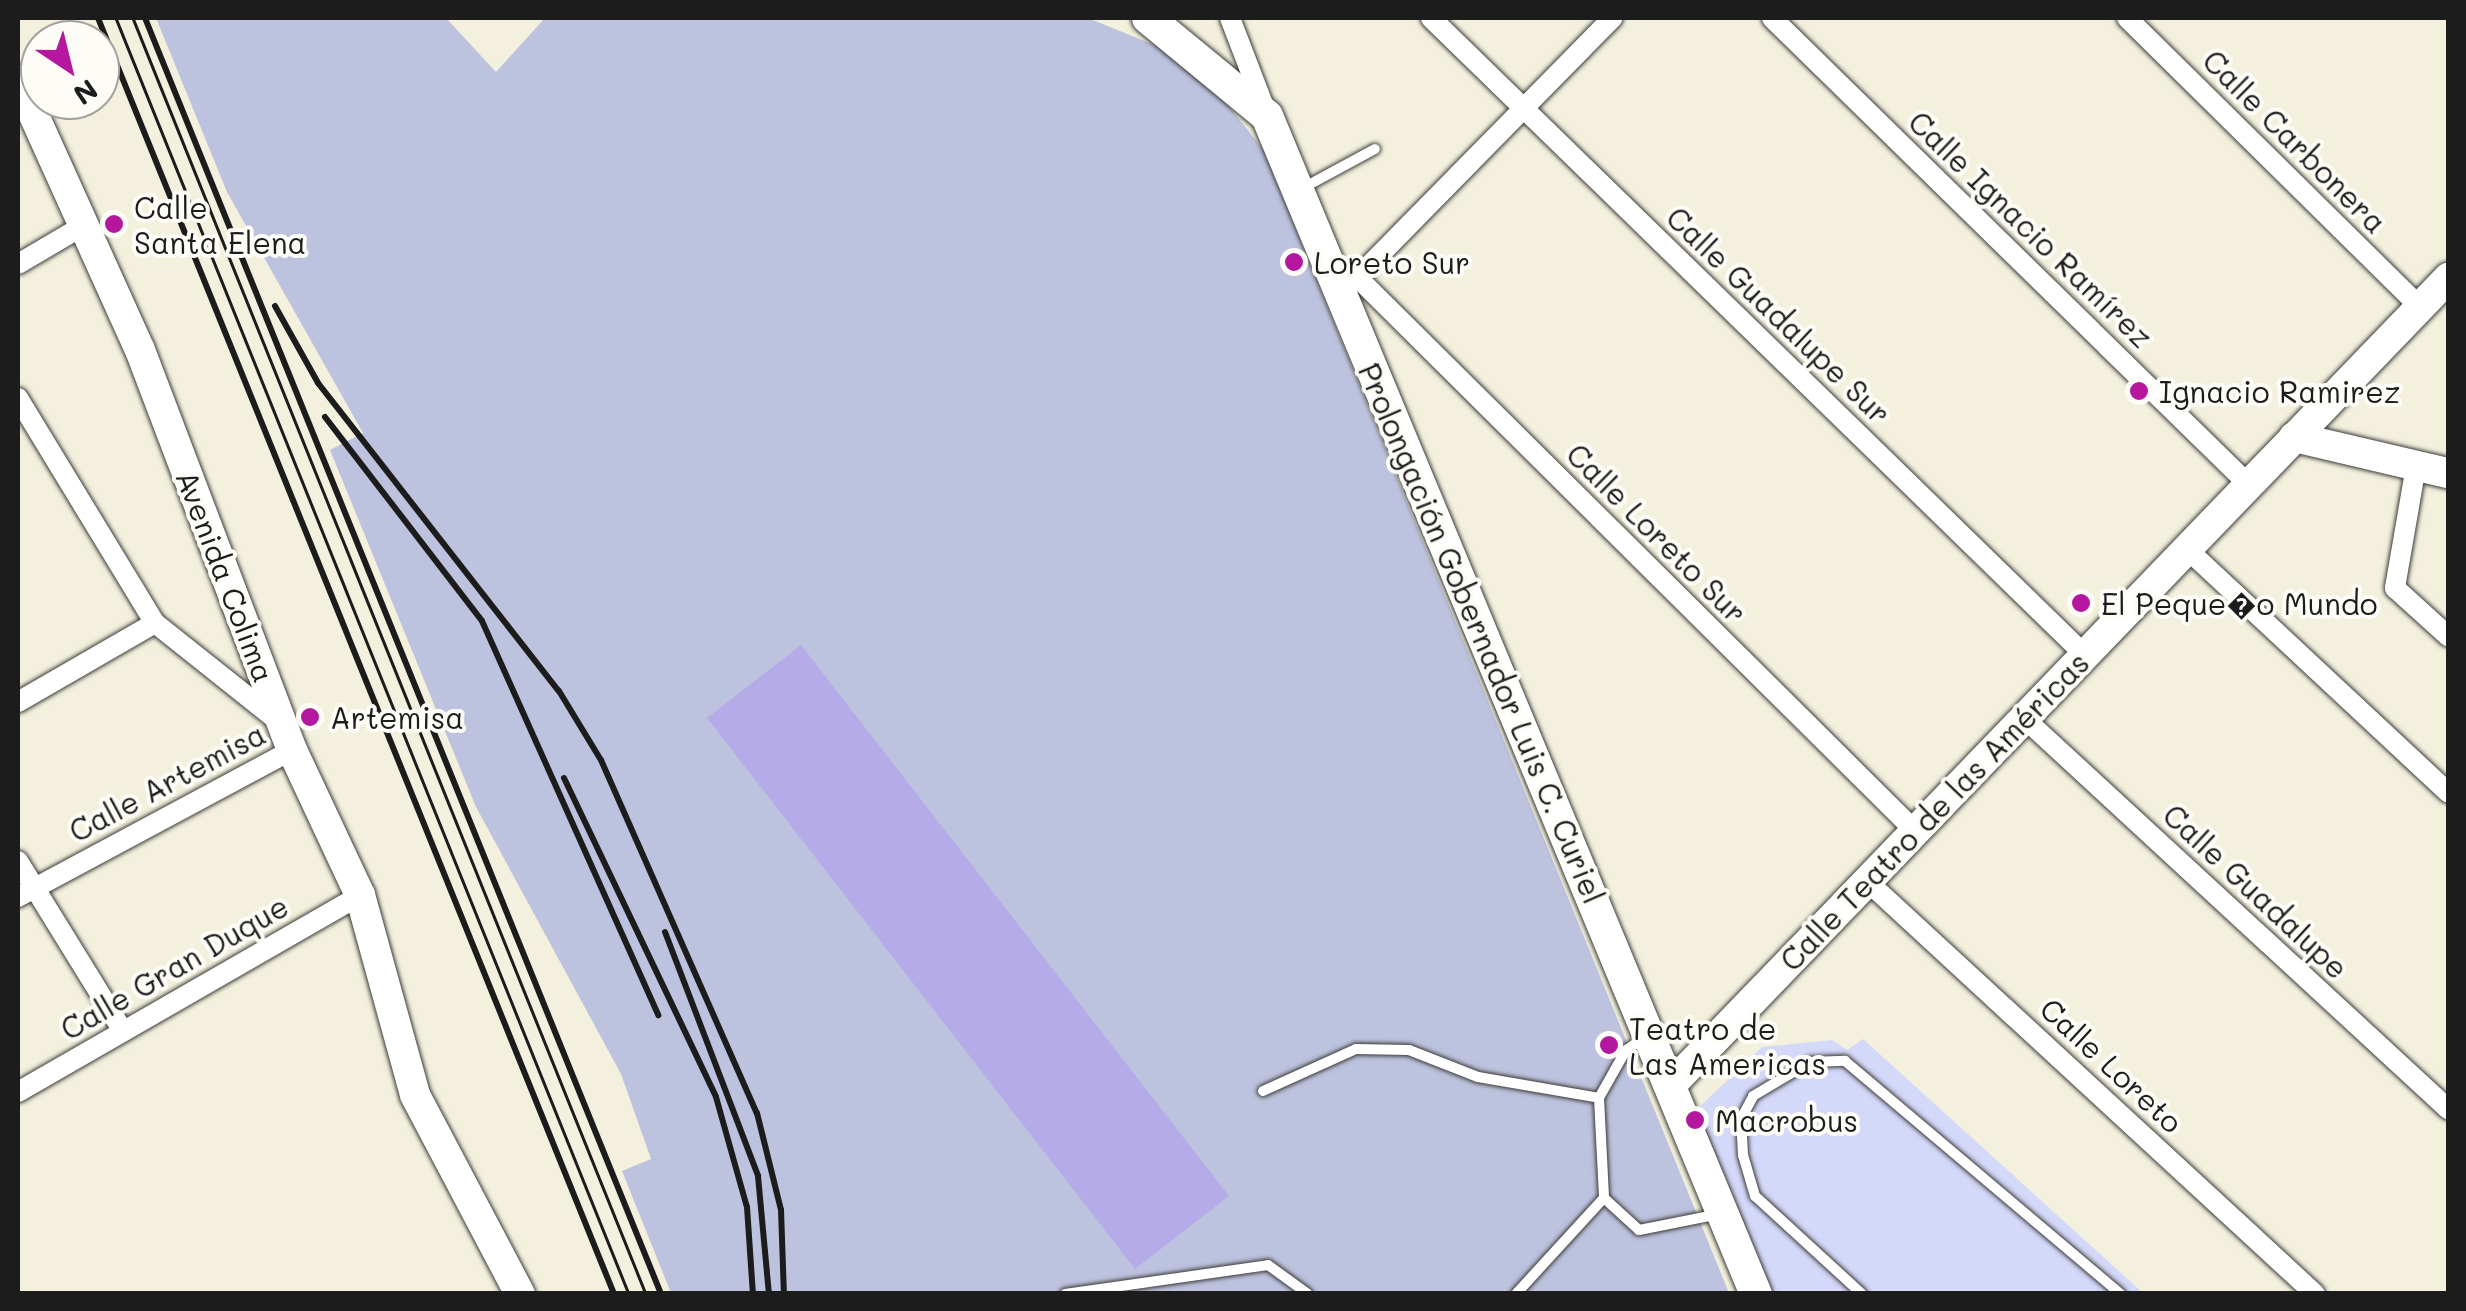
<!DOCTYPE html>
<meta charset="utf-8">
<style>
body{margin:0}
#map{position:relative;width:2466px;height:1311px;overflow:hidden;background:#f3f0dd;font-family:Mali,sans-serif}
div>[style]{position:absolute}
.built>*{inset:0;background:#d4d8f9}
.industrial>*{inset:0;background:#bdc3de}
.building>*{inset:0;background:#b6abe9}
.roads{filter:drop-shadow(0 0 2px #3c3c39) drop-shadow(0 0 2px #3c3c39)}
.lane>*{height:10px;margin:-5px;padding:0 5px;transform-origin:5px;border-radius:5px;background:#fff}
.street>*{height:20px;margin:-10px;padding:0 10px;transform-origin:10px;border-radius:10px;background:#fff}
.secondary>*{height:30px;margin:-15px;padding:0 15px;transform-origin:15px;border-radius:15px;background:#fff}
.primary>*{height:32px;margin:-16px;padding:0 16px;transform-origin:16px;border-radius:16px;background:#fff}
.tram>*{height:2.5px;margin:-1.25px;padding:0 1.25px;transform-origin:1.25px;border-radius:1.25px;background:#1c1c1c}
.rail>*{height:6px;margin:-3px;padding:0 3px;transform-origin:3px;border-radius:3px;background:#1c1c1c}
.dots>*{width:28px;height:28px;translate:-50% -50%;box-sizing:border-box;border:5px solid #fdfcf7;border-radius:50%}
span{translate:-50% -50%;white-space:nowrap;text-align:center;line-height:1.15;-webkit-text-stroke:8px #fdfcf7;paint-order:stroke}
.street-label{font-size:30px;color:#1c1c1c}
.poi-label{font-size:30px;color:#1c1c1c}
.left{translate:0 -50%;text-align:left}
.frame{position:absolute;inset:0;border:20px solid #1c1c1c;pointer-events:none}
.north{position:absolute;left:20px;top:20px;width:100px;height:100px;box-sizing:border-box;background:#fdfcf7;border:2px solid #a3a29f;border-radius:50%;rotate:145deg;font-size:28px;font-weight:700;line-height:40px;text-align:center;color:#1c1c1c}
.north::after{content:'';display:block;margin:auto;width:35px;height:45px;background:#b5179e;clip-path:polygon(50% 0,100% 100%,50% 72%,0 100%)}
</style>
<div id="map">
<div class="built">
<i style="clip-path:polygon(1863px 1039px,2143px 1293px,1763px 1293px,1691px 1115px,1762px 1047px,1832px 1040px,1847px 1050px)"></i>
</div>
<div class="industrial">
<i style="clip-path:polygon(156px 18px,446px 18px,496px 72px,545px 18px,1088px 18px,1164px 49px,1215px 89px,1263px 149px,1729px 1293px,671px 1293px,622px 1171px,651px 1159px,621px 1074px,476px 807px,330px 450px,363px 433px,227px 192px)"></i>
</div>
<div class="building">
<i style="clip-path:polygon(801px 645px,1229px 1196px,1135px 1269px,707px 718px)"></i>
</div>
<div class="roads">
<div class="lane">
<i style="left:1301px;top:189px;width:84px;rotate:-28.4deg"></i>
<i style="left:1644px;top:1038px;width:22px;rotate:146deg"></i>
<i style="left:1626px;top:1050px;width:55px;rotate:119.4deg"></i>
<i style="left:1599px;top:1098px;width:100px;rotate:87.1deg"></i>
<i style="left:1604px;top:1198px;width:47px;rotate:42.4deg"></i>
<i style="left:1639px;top:1230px;width:83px;rotate:-11.2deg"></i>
<i style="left:1263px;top:1091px;width:102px;rotate:-24.3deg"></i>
<i style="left:1356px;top:1049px;width:53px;rotate:1.1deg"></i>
<i style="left:1409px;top:1050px;width:74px;rotate:21.4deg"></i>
<i style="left:1478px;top:1077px;width:123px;rotate:9.8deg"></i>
<i style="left:1065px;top:1294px;width:205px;rotate:-8.1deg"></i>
<i style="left:1268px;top:1265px;width:49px;rotate:35.9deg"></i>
<i style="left:1516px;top:1294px;width:130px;rotate:-47.5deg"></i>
<i style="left:1862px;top:1294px;width:145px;rotate:-137.5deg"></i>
<i style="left:1755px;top:1196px;width:43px;rotate:-106.3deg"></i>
<i style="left:1743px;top:1155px;width:36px;rotate:-93deg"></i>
<i style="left:1741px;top:1119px;width:26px;rotate:-62deg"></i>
<i style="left:1753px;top:1096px;width:66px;rotate:-30.8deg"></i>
<i style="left:1810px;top:1062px;width:35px;rotate:-2deg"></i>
<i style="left:1845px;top:1061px;width:361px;rotate:40.2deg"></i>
</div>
<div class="street">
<i style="left:1230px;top:18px;width:97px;rotate:69deg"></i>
<i style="left:1431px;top:18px;width:913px;rotate:44.25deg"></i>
<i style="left:1772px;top:18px;width:666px;rotate:44.39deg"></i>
<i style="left:2127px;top:18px;width:412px;rotate:44.6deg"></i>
<i style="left:18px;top:264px;width:79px;rotate:-30.5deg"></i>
<i style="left:1357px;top:277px;width:786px;rotate:44.79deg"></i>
<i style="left:1351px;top:284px;width:373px;rotate:-45.5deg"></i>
<i style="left:18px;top:398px;width:263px;rotate:58.7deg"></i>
<i style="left:155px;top:623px;width:162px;rotate:38.5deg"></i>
<i style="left:2416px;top:466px;width:124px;rotate:99.8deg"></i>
<i style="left:2395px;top:588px;width:72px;rotate:42.2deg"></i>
<i style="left:2187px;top:549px;width:357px;rotate:43deg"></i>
<i style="left:18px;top:702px;width:158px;rotate:-30deg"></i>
<i style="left:2024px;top:718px;width:577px;rotate:42.68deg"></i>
<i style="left:18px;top:861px;width:200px;rotate:58.3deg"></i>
<i style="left:1867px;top:881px;width:609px;rotate:42.67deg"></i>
<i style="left:18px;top:897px;width:311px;rotate:-28.2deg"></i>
<i style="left:18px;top:1092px;width:395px;rotate:-29.9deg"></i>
</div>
<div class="secondary">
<i style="left:18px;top:80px;width:296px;rotate:65.7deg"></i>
<i style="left:140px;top:350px;width:428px;rotate:69.2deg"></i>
<i style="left:292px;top:750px;width:160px;rotate:64.9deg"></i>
<i style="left:360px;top:895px;width:207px;rotate:74.6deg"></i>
<i style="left:415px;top:1095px;width:225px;rotate:62.2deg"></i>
<i style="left:2294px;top:437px;width:158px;rotate:13.2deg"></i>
<i style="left:1670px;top:1086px;width:1122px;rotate:-46.08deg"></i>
</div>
<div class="primary">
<i style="left:1148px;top:18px;width:154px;rotate:39.5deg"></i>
<i style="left:1267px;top:116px;width:1275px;rotate:67.46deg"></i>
</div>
</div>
<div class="tram">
<i style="left:116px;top:18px;width:1375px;rotate:68.1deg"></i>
<i style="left:133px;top:18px;width:1375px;rotate:68.1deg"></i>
</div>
<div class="rail">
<i style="left:98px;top:18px;width:1376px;rotate:67.98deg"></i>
<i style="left:145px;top:18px;width:1376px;rotate:67.98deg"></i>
<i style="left:275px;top:306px;width:88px;rotate:60.8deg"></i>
<i style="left:318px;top:383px;width:391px;rotate:52deg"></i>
<i style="left:559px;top:691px;width:81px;rotate:58.7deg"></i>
<i style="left:601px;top:760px;width:386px;rotate:66.2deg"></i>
<i style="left:757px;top:1113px;width:100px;rotate:76.1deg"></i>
<i style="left:781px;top:1210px;width:84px;rotate:88deg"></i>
<i style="left:325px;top:417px;width:257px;rotate:52.4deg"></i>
<i style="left:482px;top:621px;width:432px;rotate:65.9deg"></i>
<i style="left:564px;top:778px;width:353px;rotate:64.5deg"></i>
<i style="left:716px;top:1097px;width:114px;rotate:74.3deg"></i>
<i style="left:747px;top:1207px;width:87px;rotate:86.1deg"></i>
<i style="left:665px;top:932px;width:261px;rotate:69.1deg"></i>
<i style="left:758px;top:1176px;width:119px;rotate:84.7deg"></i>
</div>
<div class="dots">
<i style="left:114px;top:224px;background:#b5179e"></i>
<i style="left:1294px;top:262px;background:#b5179e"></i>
<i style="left:2139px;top:391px;background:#b5179e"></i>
<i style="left:2081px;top:603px;background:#b5179e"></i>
<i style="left:310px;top:717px;background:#b5179e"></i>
<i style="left:1609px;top:1045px;background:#b5179e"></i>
<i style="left:1695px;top:1120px;background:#b5179e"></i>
</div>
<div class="street-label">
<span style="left:2295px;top:141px;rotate:45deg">Calle Carbonera</span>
<span style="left:2031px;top:229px;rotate:44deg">Calle Ignacio Ramírez</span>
<span style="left:1779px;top:315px;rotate:44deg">Calle Guadalupe Sur</span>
<span style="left:1657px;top:533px;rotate:45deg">Calle Loreto Sur</span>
<span style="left:226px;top:576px;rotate:69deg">Avenida Colima</span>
<span style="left:1482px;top:633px;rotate:67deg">Prolongación Gobernador Luis C. Curiel</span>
<span style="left:167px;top:782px;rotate:-28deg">Calle Artemisa</span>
<span style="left:1934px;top:811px;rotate:-46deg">Calle Teatro de las Américas</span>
<span style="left:2256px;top:891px;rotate:43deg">Calle Guadalupe</span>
<span style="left:174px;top:967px;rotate:-30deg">Calle Gran Duque</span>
<span style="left:2112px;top:1065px;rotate:43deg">Calle Loreto</span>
</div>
<div class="poi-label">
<span class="left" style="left:134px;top:224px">Calle<br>Santa Elena</span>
<span class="left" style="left:1314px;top:262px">Loreto Sur</span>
<span class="left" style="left:2159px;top:391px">Ignacio Ramirez</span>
<span class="left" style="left:2101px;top:603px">El Peque�o Mundo</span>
<span class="left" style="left:330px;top:717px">Artemisa</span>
<span class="left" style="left:1629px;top:1045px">Teatro de<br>Las Americas</span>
<span class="left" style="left:1715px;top:1120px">Macrobus</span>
</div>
<div class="frame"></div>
<div class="north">N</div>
</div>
